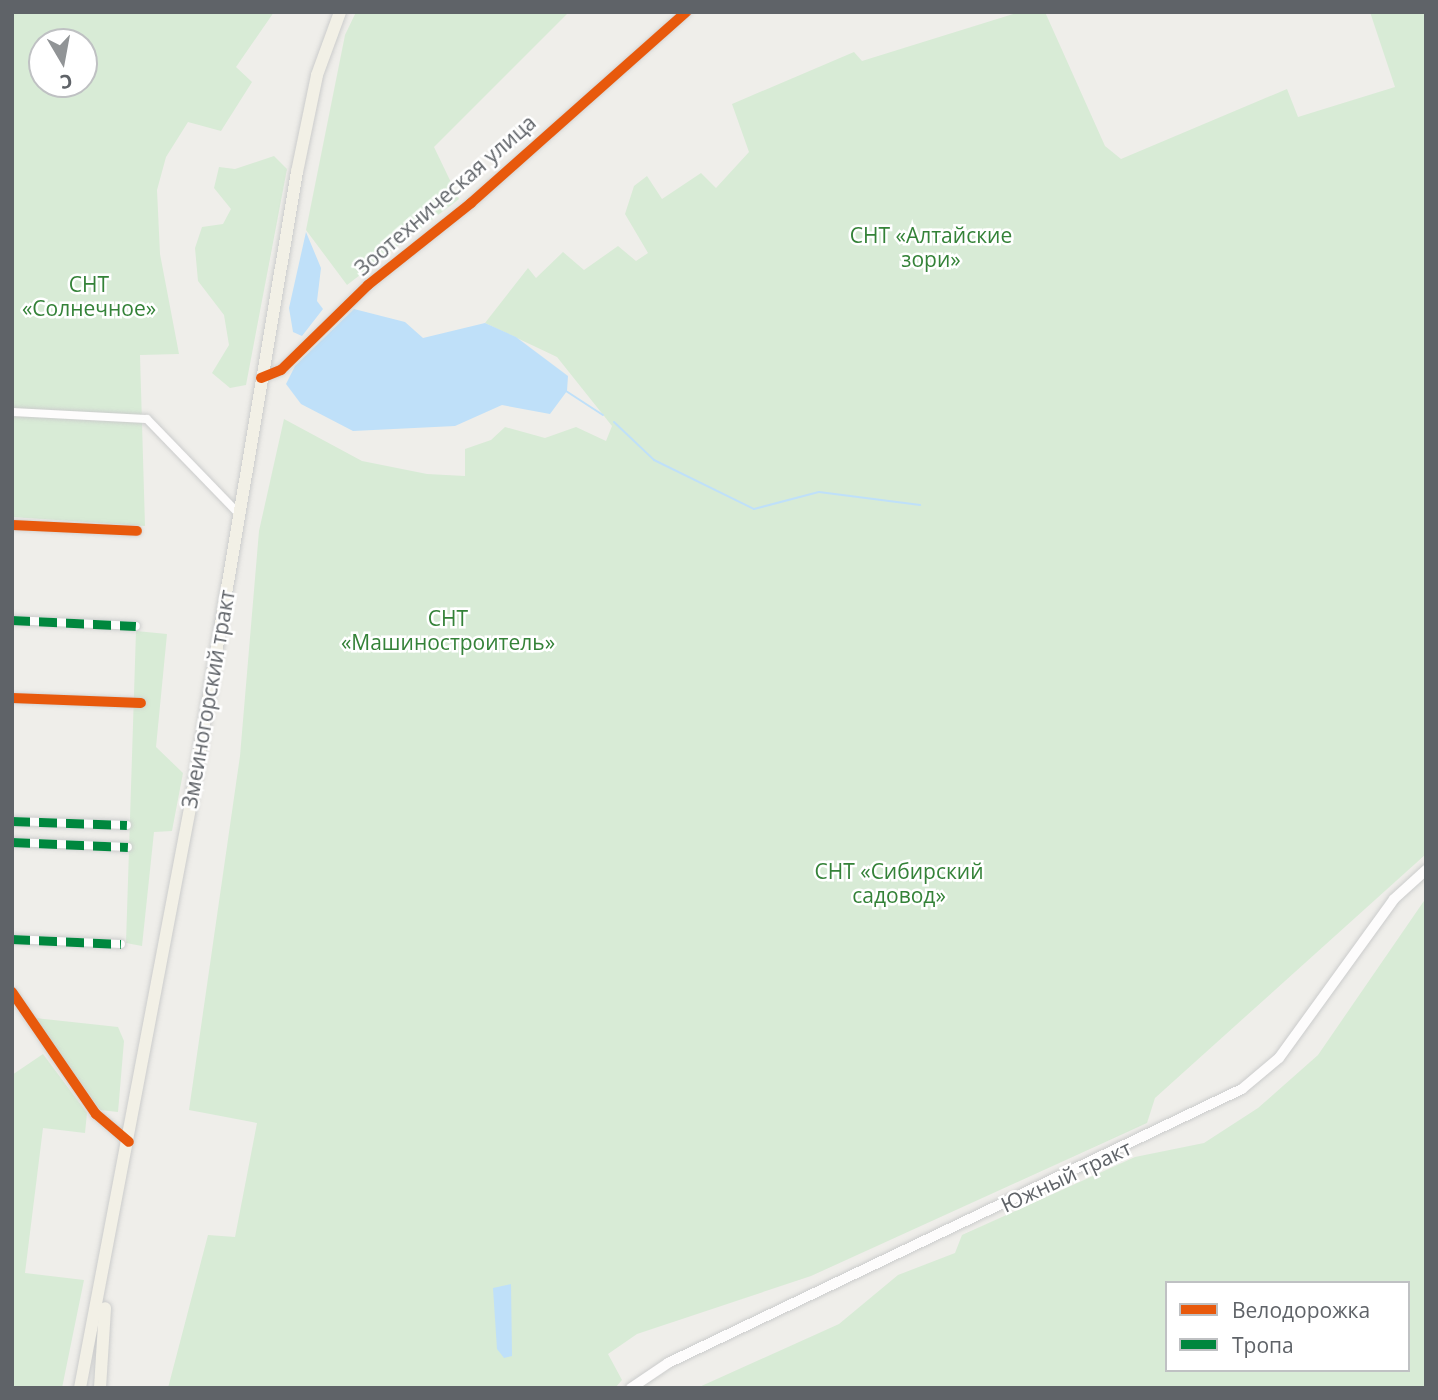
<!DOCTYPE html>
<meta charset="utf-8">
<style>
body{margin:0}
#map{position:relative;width:1438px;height:1400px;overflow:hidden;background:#efeeea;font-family:"Open Sans",sans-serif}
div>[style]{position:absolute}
.green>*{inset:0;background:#d8ebd6}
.water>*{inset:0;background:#bfe0f9}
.stream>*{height:2px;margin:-1px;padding:0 1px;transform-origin:1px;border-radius:1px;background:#bfe0f9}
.roads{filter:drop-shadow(0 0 2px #cbcccc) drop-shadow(0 0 2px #cbcccc)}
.minor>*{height:8px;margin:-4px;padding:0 4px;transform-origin:4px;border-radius:4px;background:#fdfcfc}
.secondary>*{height:10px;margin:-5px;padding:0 5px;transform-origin:5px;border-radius:5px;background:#fdfcfc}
.trunk>*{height:12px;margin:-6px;padding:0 6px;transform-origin:6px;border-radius:6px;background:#f2f0e6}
.quiet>*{height:9px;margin-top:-4.5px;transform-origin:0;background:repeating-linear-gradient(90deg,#00873e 0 18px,transparent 0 27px)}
.cycleway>*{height:10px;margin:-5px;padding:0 5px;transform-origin:5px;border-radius:5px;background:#e8590c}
span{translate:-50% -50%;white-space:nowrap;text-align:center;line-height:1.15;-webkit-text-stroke:5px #fff;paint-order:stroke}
.street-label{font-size:21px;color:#5f6368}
.park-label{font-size:21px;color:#348238}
.frame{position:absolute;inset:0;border:14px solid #5f6368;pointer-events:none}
.legend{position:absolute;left:1165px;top:1281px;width:245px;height:91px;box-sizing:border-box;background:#fff;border:2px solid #bfc1c3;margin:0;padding:9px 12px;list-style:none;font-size:21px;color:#5f6368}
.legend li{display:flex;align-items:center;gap:14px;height:35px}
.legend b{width:35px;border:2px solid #bfc1c3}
.north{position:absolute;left:28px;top:28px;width:70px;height:70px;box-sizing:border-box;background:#fff;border:2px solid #bfc1c3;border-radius:50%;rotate:170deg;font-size:19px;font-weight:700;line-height:28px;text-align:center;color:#5f6368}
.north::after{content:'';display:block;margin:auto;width:24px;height:32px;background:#919496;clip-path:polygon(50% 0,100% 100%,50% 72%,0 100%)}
</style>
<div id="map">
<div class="green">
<i style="clip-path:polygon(evenodd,12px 12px,274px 12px,236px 67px,252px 82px,221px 131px,188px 122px,166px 157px,157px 190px,160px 254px,179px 354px,140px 355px,145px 526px,12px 517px,12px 12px,42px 42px,84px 42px,84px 84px,42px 84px,42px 42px)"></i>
<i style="clip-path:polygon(356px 12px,569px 12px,434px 147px,459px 199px,347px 285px,306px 230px,345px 35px)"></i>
<i style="clip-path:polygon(1020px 12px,1045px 12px,1105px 146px,1121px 159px,1287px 89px,1298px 117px,1395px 87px,1370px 12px,1426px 12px,1426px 854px,1155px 1098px,1147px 1123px,811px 1276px,637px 1334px,608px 1354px,622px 1380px,615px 1388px,168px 1388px,208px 1235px,235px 1237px,257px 1123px,189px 1110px,240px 756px,259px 531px,284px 419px,362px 461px,427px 474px,465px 476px,465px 449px,491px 440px,505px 427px,545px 438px,576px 427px,606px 441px,612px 426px,557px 357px,485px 323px,528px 268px,536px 278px,563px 252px,584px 270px,618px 246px,636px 261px,648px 253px,625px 214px,634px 186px,647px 176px,662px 199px,701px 173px,716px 188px,749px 152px,732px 104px,854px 52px,862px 61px)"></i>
<i style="clip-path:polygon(274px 156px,287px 169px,246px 385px,230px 388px,212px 373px,229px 345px,224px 315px,198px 281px,195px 248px,202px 227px,223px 224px,231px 209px,214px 188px,219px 167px,235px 169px)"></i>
<i style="clip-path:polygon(136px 631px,167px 634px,156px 747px,183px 773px,172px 831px,154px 832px,142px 946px,126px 943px)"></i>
<i style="clip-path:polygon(evenodd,1426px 898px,1426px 1388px,697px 1388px,839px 1324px,898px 1275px,955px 1253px,962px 1235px,1135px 1157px,1204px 1143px,1258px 1108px,1318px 1055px,1426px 898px,1167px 1283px,1408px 1283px,1408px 1370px,1167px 1370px,1167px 1283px)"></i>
<i style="clip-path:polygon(35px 1018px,118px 1027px,124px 1041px,118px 1112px,100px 1110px)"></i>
<i style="clip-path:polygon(43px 1054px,87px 1113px,85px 1133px,43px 1128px,25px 1273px,84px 1280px,62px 1388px,12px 1388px,12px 1075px)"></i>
</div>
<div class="water">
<i style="clip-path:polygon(306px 232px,321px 268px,317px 301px,323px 309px,302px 336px,293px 332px,289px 308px)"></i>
<i style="clip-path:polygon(354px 309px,405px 322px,423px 338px,485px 323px,516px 337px,568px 376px,567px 391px,550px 414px,502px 405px,455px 426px,353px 431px,301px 404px,286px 384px,295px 366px)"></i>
<i style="clip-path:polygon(511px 1284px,512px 1356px,504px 1358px,497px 1349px,493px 1288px)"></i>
</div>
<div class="stream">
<i style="left:566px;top:391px;width:44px;rotate:33deg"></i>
<i style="left:614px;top:422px;width:55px;rotate:43.5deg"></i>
<i style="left:654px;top:460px;width:111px;rotate:26.1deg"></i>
<i style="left:754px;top:509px;width:67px;rotate:-14.7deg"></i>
<i style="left:819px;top:492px;width:102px;rotate:7.3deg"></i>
</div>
<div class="roads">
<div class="minor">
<i style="left:261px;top:378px;width:22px;rotate:-22deg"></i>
<i style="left:281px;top:370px;width:122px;rotate:-44.3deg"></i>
<i style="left:368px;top:285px;width:132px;rotate:-38.5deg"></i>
<i style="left:471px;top:203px;width:288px;rotate:-41.6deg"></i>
<i style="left:12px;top:412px;width:135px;rotate:3deg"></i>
<i style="left:147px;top:419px;width:132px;rotate:45.9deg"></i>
<i style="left:12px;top:525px;width:125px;rotate:2.7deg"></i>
<i style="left:12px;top:620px;width:124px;rotate:2.8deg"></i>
<i style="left:12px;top:698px;width:129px;rotate:2.2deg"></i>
<i style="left:12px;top:821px;width:115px;rotate:2deg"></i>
<i style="left:12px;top:842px;width:116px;rotate:2.5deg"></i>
<i style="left:12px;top:939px;width:109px;rotate:2.6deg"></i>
<i style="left:12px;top:992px;width:148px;rotate:55.5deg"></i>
<i style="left:96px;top:1114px;width:43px;rotate:40.3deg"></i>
</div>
<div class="secondary">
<i style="left:631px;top:1388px;width:45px;rotate:-34deg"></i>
<i style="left:668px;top:1363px;width:636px;rotate:-25.52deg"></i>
<i style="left:1242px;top:1089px;width:48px;rotate:-40deg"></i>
<i style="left:1279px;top:1058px;width:196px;rotate:-54.1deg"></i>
<i style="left:1394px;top:899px;width:43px;rotate:-42.2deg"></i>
</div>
<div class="trunk">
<i style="left:80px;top:1388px;width:590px;rotate:-79.26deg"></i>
<i style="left:190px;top:808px;width:645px;rotate:-80.45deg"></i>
<i style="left:297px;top:172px;width:99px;rotate:-78.3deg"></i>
<i style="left:317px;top:75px;width:67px;rotate:-69.9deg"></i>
<i style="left:100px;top:1388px;width:80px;rotate:-86.4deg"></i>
</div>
</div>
<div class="quiet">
<i style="left:12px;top:620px;width:124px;rotate:2.8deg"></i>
<i style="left:12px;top:821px;width:115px;rotate:2deg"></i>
<i style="left:12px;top:842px;width:116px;rotate:2.5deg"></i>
<i style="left:12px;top:939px;width:109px;rotate:2.6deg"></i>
</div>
<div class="cycleway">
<i style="left:261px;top:378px;width:22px;rotate:-22deg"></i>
<i style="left:281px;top:370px;width:122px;rotate:-44.3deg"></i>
<i style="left:368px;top:285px;width:132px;rotate:-38.5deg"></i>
<i style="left:471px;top:203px;width:288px;rotate:-41.6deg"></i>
<i style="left:12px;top:525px;width:125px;rotate:2.7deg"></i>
<i style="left:12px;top:698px;width:129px;rotate:2.2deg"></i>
<i style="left:12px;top:992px;width:148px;rotate:55.5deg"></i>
<i style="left:96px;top:1114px;width:43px;rotate:40.3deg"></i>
</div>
<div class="street-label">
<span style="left:445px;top:195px;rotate:-41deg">Зоотехническая улица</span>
<span style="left:208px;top:699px;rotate:-80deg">Змеиногорский тракт</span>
<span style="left:1066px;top:1176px;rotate:-25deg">Южный тракт</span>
</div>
<div class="park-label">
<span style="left:931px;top:247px">СНТ «Алтайские<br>зори»</span>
<span style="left:89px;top:296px">СНТ<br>«Солнечное»</span>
<span style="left:448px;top:630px">СНТ<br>«Машиностроитель»</span>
<span style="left:899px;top:883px">СНТ «Сибирский<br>садовод»</span>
</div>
<div class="frame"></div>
<ul class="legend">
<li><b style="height:9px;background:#e8590c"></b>Велодорожка</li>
<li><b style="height:9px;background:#00873e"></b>Тропа</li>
</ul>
<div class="north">С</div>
</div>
